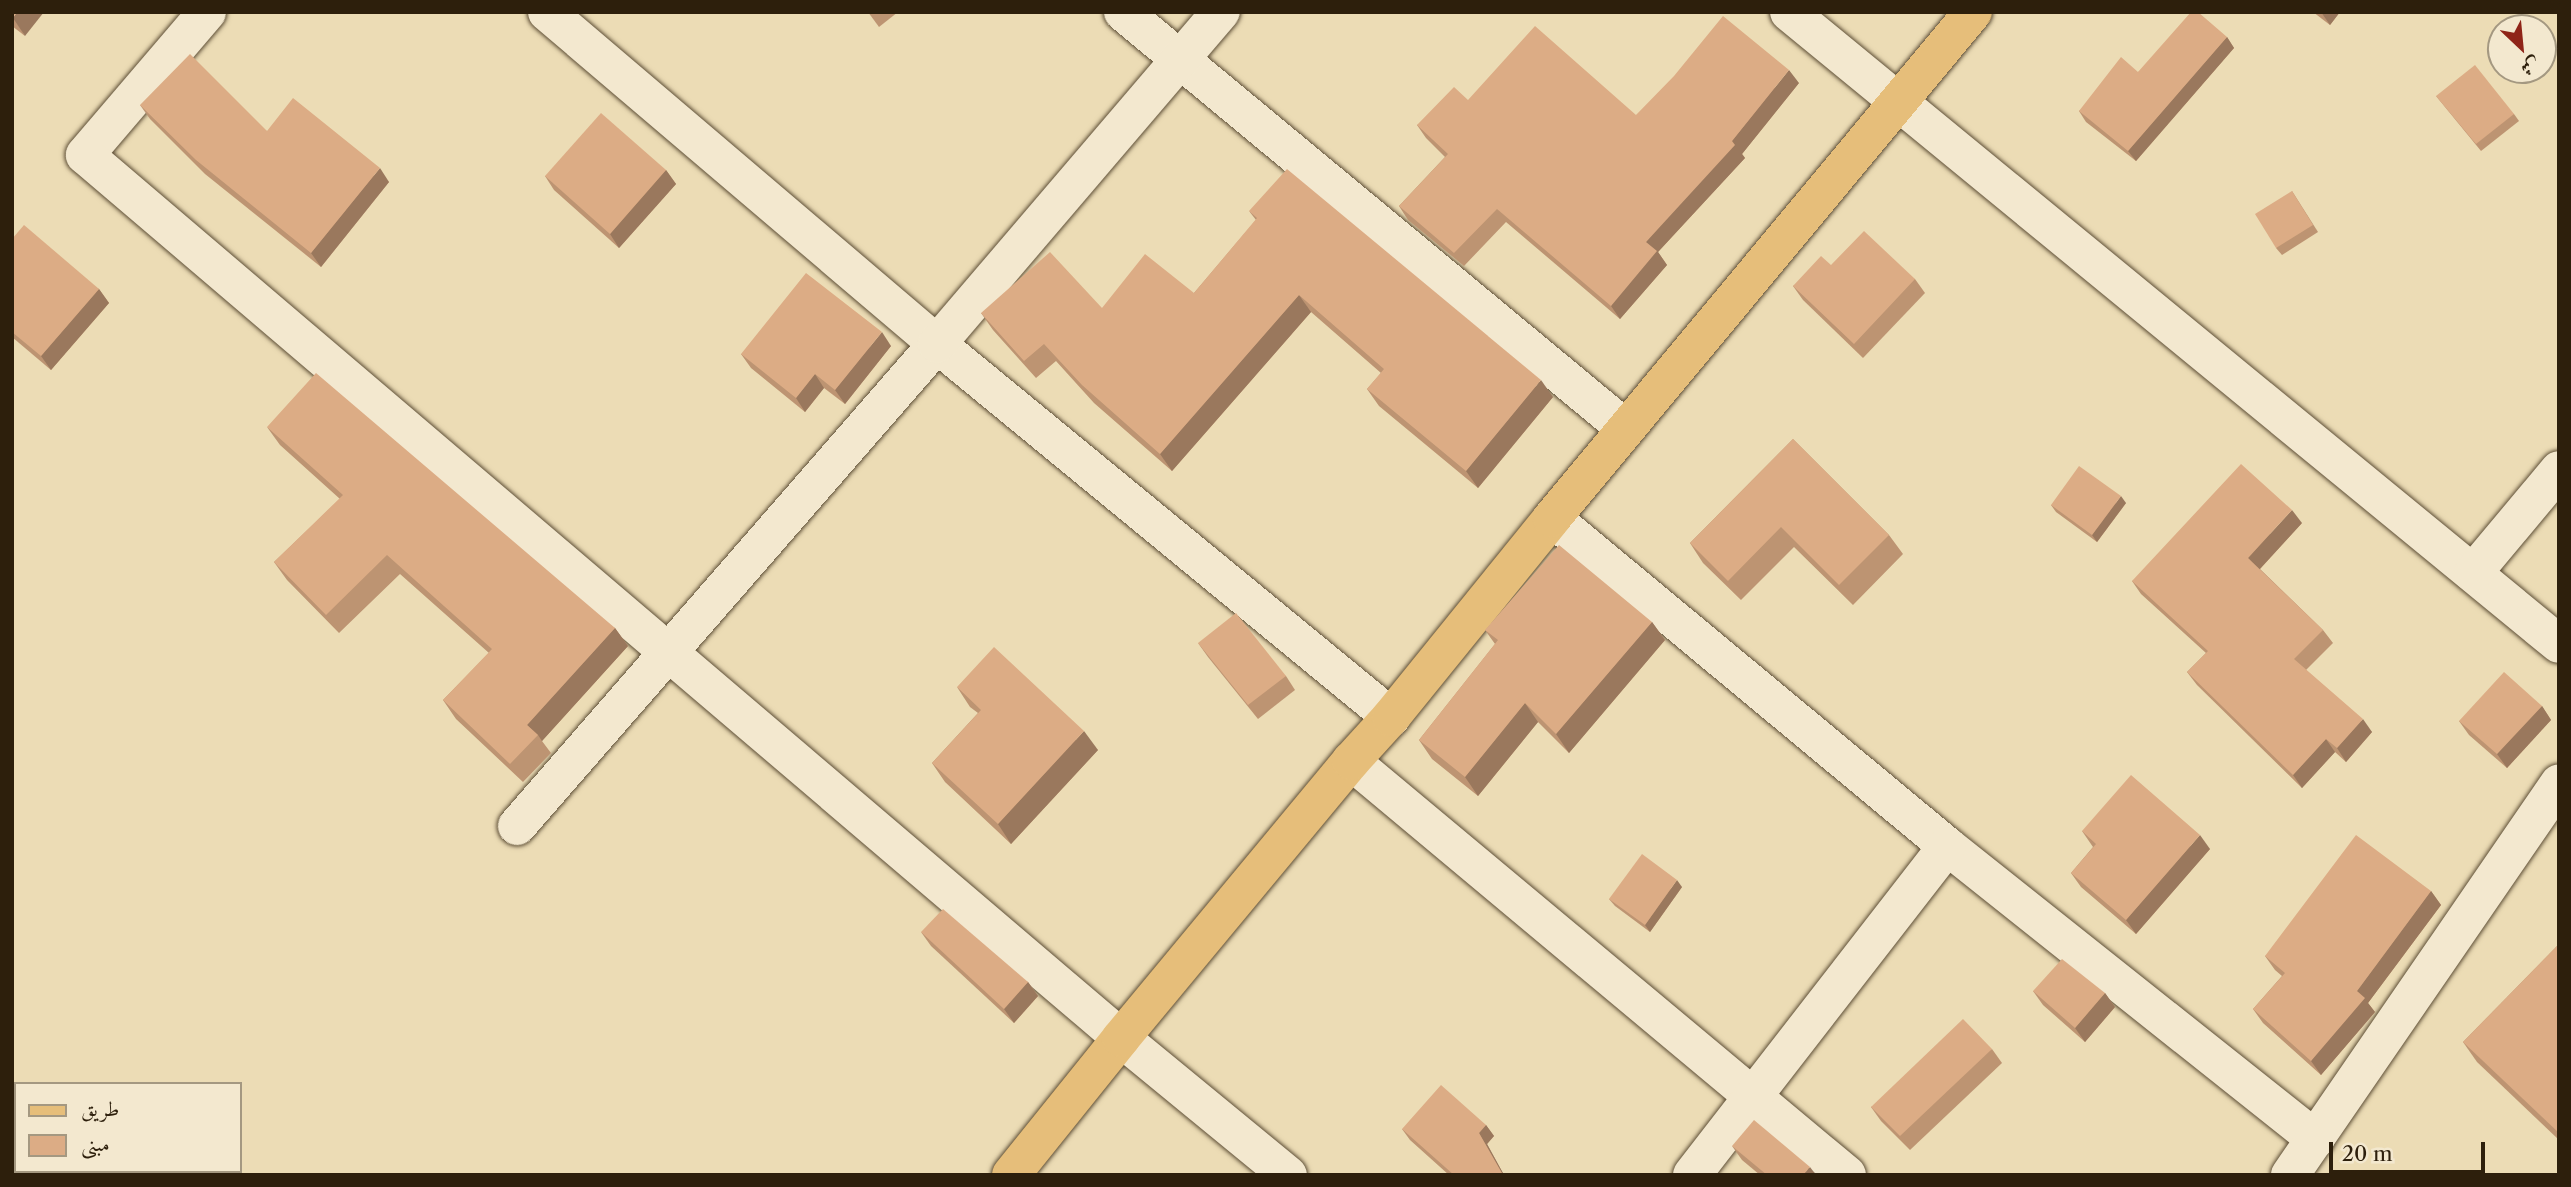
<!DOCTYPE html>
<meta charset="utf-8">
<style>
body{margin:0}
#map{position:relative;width:2571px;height:1187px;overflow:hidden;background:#ecdcb5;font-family:"Libre Caslon Text",Amiri,serif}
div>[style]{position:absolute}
.roads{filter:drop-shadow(0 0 2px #5d4e36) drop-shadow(0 0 2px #5d4e36)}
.minor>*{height:38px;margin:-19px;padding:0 19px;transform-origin:19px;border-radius:19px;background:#f3e8cf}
.major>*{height:38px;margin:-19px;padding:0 19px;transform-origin:19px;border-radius:19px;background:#e6be7a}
.wall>*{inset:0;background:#bd9472}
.shaded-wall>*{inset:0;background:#9a785d}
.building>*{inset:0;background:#dcac85}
span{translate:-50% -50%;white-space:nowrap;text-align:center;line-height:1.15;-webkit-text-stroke:6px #f3e8cf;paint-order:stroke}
.frame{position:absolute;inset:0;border:14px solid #2d1f0c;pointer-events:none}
.legend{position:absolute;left:14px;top:1082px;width:228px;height:91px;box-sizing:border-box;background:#f3e8cf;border:2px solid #a49881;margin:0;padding:9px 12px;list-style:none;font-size:21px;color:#2d1f0c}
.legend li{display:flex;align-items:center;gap:14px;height:35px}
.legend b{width:35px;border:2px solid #a49881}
.north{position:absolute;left:2487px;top:14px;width:70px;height:70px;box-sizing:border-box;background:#f3e8cf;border:2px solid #a49881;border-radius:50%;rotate:154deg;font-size:19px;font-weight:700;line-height:28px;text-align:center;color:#2d1f0c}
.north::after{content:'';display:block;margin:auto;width:24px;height:32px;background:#8f2418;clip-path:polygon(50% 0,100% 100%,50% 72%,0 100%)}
.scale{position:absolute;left:2329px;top:1142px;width:156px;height:32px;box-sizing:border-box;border:4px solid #2d1f0c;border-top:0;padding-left:9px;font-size:21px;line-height:24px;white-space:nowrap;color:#2d1f0c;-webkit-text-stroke:5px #f3e8cf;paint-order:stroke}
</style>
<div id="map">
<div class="roads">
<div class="minor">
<i style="left:207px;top:12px;width:188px;rotate:130.5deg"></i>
<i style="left:85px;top:155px;width:1361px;rotate:40.44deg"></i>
<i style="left:1121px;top:1038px;width:216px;rotate:39.4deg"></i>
<i style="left:547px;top:12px;width:512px;rotate:40.41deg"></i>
<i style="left:937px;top:344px;width:588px;rotate:39.41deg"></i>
<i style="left:1123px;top:12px;width:653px;rotate:39.66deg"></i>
<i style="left:1789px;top:12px;width:996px;rotate:39.38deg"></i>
<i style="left:1552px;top:518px;width:513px;rotate:39.71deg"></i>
<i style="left:1947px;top:846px;width:471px;rotate:38.5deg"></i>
<i style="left:2473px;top:573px;width:134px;rotate:-50.1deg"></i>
<i style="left:1351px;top:761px;width:646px;rotate:39.85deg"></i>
<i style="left:517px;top:826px;width:639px;rotate:-48.93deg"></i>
<i style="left:937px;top:344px;width:437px;rotate:-49.5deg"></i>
<i style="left:1692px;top:1175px;width:416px;rotate:-52.2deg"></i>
<i style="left:2290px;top:1175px;width:475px;rotate:-55.5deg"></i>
</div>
<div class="major">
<i style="left:1011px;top:1175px;width:176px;rotate:-51.2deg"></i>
<i style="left:1121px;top:1038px;width:360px;rotate:-50.3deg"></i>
<i style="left:1351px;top:761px;width:59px;rotate:-47.7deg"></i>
<i style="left:1391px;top:717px;width:256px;rotate:-51deg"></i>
<i style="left:1552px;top:518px;width:658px;rotate:-50.24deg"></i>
</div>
</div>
<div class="wall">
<i style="clip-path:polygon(12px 12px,25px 36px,12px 26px)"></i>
<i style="clip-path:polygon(868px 12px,898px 12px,879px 27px)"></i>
<i style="clip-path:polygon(2313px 12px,2340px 12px,2330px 25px)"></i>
<i style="clip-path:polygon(2227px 37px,2234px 48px,2136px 161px,2086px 122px,2079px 111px,2138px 72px)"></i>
<i style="clip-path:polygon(1799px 83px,1742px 154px,1745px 158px,1658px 252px,1667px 265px,1620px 319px,1506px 222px,1464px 266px,1408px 220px,1399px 206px,1445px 157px,1426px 138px,1417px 125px,1468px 100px,1636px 115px)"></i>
<i style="clip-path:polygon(2436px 96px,2514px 114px,2519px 121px,2481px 151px)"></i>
<i style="clip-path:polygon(140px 105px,267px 131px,389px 182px,321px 267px,205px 174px,150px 119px)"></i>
<i style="clip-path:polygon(666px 170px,676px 184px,619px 248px,554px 190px,545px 176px)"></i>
<i style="clip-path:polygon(2292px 191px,2318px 232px,2282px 255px,2276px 248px)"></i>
<i style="clip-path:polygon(1249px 211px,1553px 397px,1478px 488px,1379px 406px,1367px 389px,1381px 373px,1311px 312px,1172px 471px,1094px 403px,1056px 361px,1036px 378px,993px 330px,981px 313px,1102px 308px,1194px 293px,1256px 220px)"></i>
<i style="clip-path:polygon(12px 239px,99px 289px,109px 303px,51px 370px,12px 337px)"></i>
<i style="clip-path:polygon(1831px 265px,1915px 279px,1925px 293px,1863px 358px,1803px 300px,1793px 286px)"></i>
<i style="clip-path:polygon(891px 346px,845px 404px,824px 388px,805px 412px,751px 368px,741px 354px)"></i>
<i style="clip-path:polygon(267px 427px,615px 628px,628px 646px,542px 741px,551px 753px,523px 782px,456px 719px,443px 700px,489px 653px,400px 574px,339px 633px,287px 580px,274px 562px,340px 499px,280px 445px)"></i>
<i style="clip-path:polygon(1793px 439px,1889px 535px,1903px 554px,1853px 605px,1794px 547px,1741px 600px,1703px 563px,1690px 543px)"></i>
<i style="clip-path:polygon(2126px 503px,2097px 542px,2056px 512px,2051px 505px)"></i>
<i style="clip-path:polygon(2302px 523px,2260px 569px,2323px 630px,2333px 643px,2306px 670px,2372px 732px,2346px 762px,2335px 752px,2302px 788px,2197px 685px,2187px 672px,2206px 653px,2141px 594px,2132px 581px)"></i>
<i style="clip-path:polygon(1652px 622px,1665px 640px,1569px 753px,1538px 722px,1478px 796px,1432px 759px,1419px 740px,1495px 644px,1485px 630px)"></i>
<i style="clip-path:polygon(1198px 643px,1286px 676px,1295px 690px,1258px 719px,1208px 657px)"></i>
<i style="clip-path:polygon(957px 687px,1098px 750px,1011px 844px,945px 782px,932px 763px,978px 713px,970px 707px)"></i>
<i style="clip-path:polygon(2542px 706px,2551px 720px,2507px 768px,2469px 735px,2459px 721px)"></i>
<i style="clip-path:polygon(2082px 831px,2210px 849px,2136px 934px,2081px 887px,2071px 873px,2093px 847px)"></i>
<i style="clip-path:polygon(1682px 887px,1650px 932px,1615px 906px,1609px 899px)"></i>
<i style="clip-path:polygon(2431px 891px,2441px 905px,2368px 1003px,2375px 1012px,2321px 1075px,2263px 1023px,2253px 1009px,2282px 976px,2275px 970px,2265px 956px)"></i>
<i style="clip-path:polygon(921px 932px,1028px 982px,1038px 996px,1014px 1023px,931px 946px)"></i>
<i style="clip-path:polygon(2559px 944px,2559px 1140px,2477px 1062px,2463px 1042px)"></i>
<i style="clip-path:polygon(2033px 991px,2105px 993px,2115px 1007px,2085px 1042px,2043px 1005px)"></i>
<i style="clip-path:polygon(1992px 1049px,2002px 1063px,1910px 1150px,1881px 1121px,1871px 1107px)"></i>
<i style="clip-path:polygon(1486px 1125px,1494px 1136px,1487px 1144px,1504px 1175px,1449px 1175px,1410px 1140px,1402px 1129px)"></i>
<i style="clip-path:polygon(1732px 1146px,1816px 1175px,1760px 1175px,1742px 1160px)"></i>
</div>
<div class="shaded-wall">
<i style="clip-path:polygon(17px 12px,44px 12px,25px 36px,13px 18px)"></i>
<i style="clip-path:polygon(2321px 12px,2340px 12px,2330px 25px)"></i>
<i style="clip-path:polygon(2227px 37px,2234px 48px,2136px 161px,2128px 151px)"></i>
<i style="clip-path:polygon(1789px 70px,1799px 83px,1742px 154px,1745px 158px,1658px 252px,1667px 265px,1620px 319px,1611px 306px,1646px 242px,1732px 141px)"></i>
<i style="clip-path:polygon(380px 168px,389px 182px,321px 267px,311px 253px)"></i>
<i style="clip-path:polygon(666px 170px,676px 184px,619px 248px,610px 234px)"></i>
<i style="clip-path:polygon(99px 289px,109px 303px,51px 370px,41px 356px)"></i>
<i style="clip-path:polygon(1299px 295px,1311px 312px,1172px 471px,1160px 454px)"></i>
<i style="clip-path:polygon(882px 332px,891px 346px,845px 404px,835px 390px)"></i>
<i style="clip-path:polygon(815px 374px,824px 388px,805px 412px,796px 398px)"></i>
<i style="clip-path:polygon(1541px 380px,1553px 397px,1478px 488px,1466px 471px)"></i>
<i style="clip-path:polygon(2121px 496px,2126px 503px,2097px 542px,2092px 535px)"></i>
<i style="clip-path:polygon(2292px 510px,2302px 523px,2258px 571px,2248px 558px)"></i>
<i style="clip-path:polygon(1652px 622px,1665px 640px,1569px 753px,1556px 734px)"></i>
<i style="clip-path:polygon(615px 628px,628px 646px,542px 741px,538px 735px,527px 725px)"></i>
<i style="clip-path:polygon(1525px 703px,1538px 722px,1478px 796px,1465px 777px)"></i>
<i style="clip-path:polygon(2542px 706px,2551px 720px,2507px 768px,2497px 754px)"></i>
<i style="clip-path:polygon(2363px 719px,2372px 732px,2346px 762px,2337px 748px)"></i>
<i style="clip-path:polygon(1084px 731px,1098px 750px,1011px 844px,998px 824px)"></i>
<i style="clip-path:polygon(2326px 739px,2335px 752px,2302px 788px,2293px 775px)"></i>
<i style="clip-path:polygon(2200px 835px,2210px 849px,2136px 934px,2126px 920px)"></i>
<i style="clip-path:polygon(1677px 880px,1682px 887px,1650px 932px,1645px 925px)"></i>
<i style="clip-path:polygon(2431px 891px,2441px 905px,2368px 1003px,2375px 1012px,2321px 1075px,2311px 1061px,2357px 991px)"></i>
<i style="clip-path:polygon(1028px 982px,1038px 996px,1014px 1023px,1004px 1009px)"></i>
<i style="clip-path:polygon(2105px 993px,2115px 1007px,2085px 1042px,2075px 1028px)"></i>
<i style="clip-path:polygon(1486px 1125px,1494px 1136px,1487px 1144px,1504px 1175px,1503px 1175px,1479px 1133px)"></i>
<i style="clip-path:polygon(1810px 1167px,1816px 1175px,1803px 1175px)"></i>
</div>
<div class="building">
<i style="clip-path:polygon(12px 12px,17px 12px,13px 18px,12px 18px)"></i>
<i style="clip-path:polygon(2191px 12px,2198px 12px,2227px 37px,2128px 151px,2079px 111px,2121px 57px,2138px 72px)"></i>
<i style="clip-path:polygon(1723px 16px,1789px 70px,1732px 141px,1735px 145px,1646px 242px,1657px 251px,1611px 306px,1497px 209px,1454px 253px,1399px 206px,1448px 154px,1417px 125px,1454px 87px,1468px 100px,1535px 26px,1636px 115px,1674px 76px)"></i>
<i style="clip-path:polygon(190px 54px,267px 131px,293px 98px,380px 168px,311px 253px,196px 160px,140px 105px)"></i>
<i style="clip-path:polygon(2475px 65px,2514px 114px,2476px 144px,2436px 96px)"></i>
<i style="clip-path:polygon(601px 113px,666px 170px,610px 234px,545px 176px)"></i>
<i style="clip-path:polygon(1287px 169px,1541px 380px,1466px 471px,1367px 389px,1384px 369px,1299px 295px,1160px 454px,1082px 385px,1044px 344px,1024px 361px,981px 313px,1050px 252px,1102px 308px,1145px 254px,1194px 293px,1257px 218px,1249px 211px)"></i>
<i style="clip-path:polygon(2292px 191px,2313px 225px,2276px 248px,2255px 214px)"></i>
<i style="clip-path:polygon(24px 225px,99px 289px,41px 356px,12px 332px,12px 239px)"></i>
<i style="clip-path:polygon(1864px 231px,1915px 279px,1854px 344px,1793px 286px,1821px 256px,1831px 265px)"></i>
<i style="clip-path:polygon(806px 273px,882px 332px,835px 390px,815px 374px,796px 398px,741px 354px)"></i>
<i style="clip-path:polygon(316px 373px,615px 628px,527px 725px,538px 735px,510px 764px,443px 700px,492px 649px,387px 555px,326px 615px,274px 562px,343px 495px,267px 427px)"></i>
<i style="clip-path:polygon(1793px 439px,1889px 535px,1839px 585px,1781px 527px,1728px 581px,1690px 543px)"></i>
<i style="clip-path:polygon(2241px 464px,2292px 510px,2248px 558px,2323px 630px,2294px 659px,2363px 719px,2337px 748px,2326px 739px,2293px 775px,2187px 672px,2208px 651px,2132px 581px)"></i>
<i style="clip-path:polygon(2079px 466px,2121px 496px,2092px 535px,2051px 505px)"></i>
<i style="clip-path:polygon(1559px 545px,1652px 622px,1556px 734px,1525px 703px,1465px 777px,1419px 740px,1498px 640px,1485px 630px)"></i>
<i style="clip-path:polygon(1236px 613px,1286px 676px,1248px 705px,1198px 643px)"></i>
<i style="clip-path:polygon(994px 647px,1084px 731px,998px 824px,932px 763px,981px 710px,957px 687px)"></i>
<i style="clip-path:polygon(2504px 672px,2542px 706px,2497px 754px,2459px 721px)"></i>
<i style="clip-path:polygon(2131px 775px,2200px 835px,2126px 920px,2071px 873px,2096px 844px,2082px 831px)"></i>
<i style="clip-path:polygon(2356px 835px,2431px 891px,2357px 991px,2365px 998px,2311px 1061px,2253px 1009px,2285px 973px,2265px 956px)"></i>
<i style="clip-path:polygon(1642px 854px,1677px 880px,1645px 925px,1609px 899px)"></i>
<i style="clip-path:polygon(943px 909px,1028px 982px,1004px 1009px,921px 932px)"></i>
<i style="clip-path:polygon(2559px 944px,2559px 1133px,2463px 1042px)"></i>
<i style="clip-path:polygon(2062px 959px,2105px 993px,2075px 1028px,2033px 991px)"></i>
<i style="clip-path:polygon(1963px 1019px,1992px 1049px,1900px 1136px,1871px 1107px)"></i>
<i style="clip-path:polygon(1441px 1085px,1486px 1125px,1479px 1133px,1503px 1175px,1454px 1175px,1402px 1129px)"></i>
<i style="clip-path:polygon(1754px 1120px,1810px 1167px,1803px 1175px,1767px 1175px,1732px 1146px)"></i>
</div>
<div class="frame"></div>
<ul class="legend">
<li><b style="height:9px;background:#e6be7a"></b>طريق</li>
<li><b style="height:19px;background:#dcac85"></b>مبنى</li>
</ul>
<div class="north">ش</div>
<div class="scale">20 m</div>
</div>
